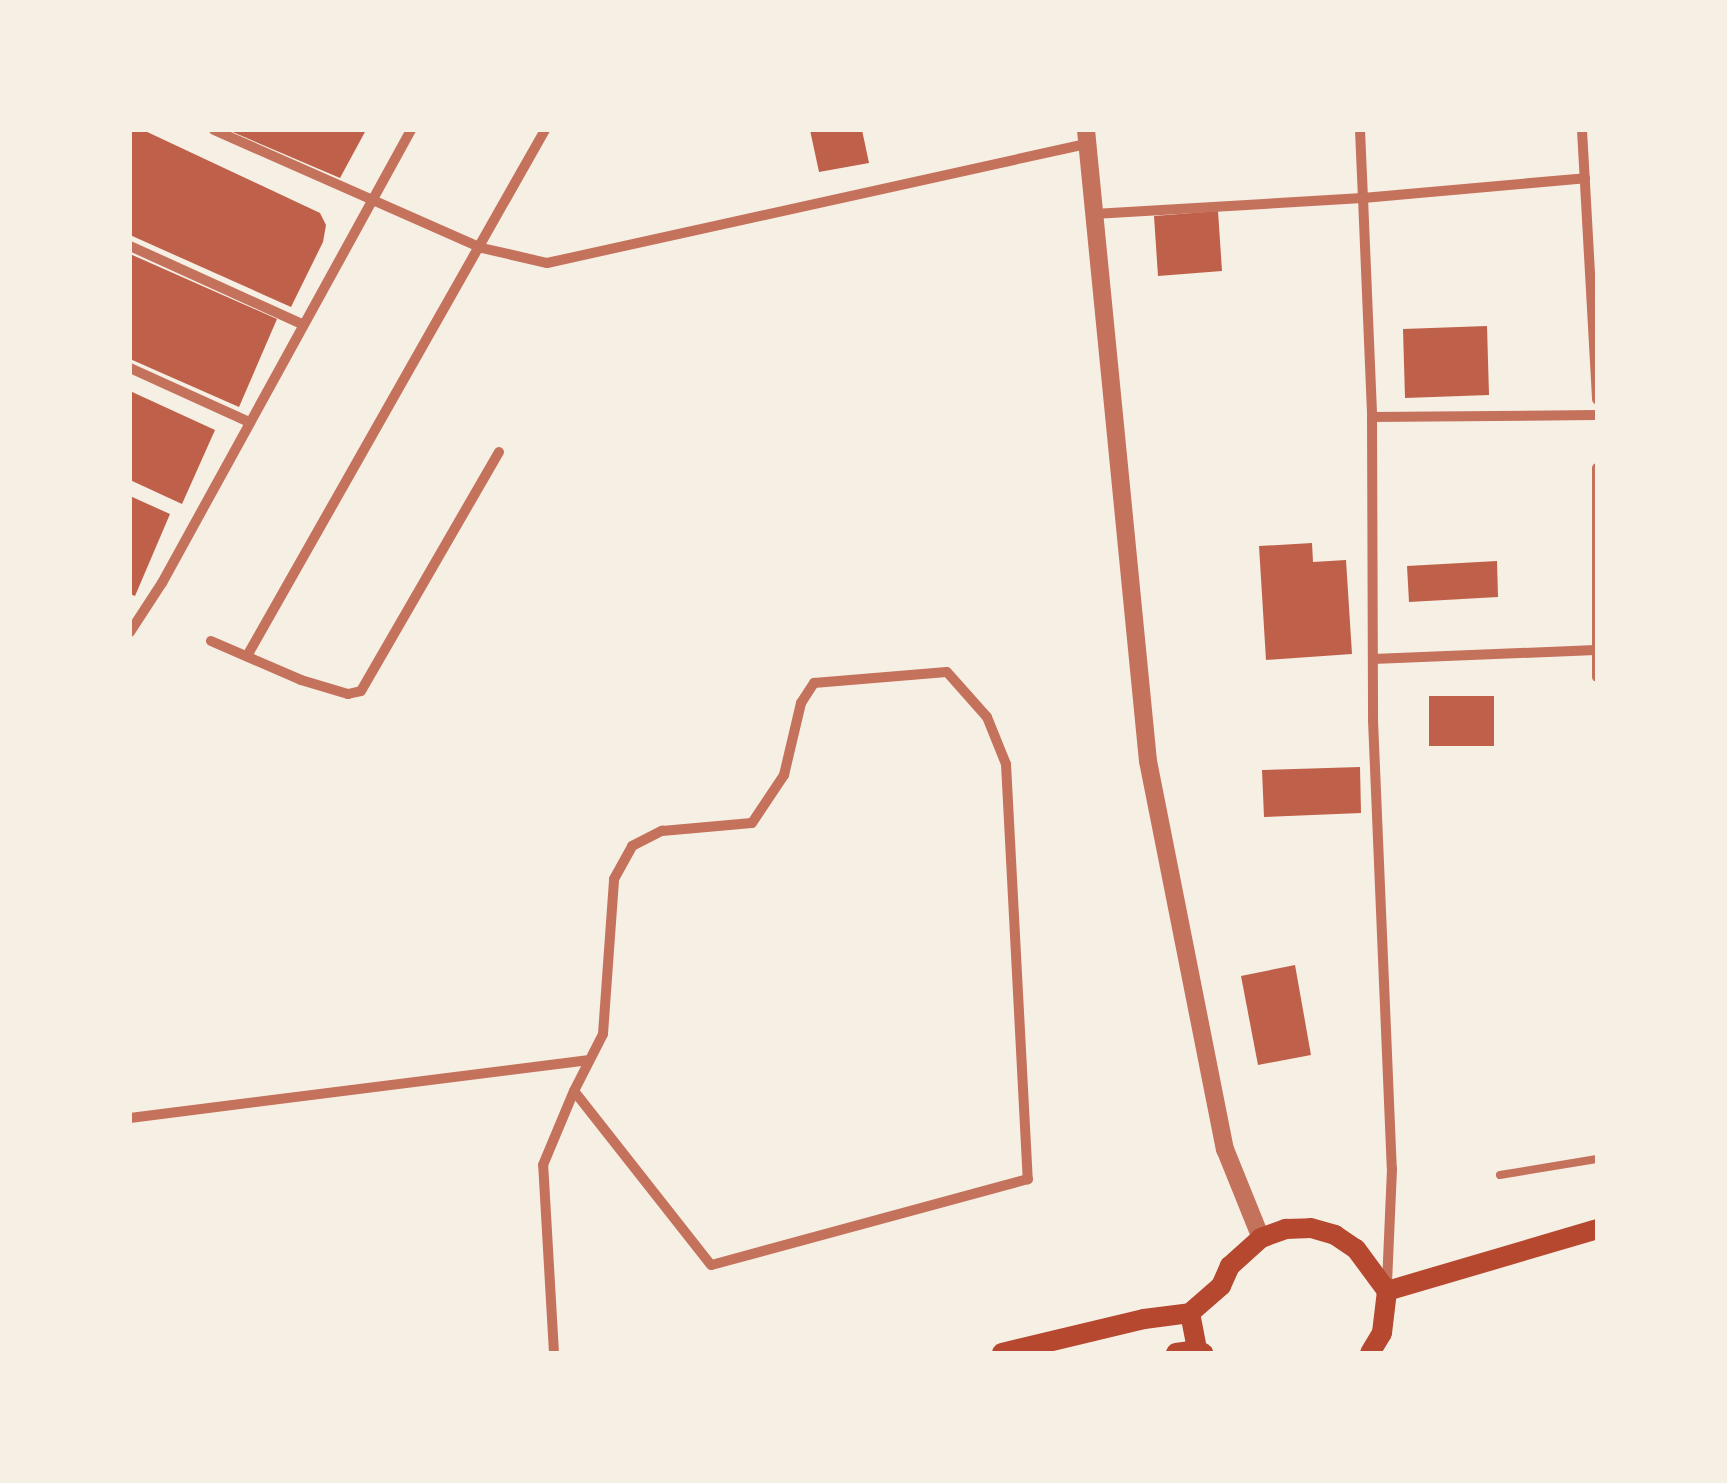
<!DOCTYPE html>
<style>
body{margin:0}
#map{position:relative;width:1727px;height:1483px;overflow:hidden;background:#f6efe4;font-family:"Roboto Condensed",sans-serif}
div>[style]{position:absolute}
.building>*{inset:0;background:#bf614a}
.service>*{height:8px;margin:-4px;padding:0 4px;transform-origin:4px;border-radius:4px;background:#c5725c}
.minor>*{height:10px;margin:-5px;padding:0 5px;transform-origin:5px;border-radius:5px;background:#c5725c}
.tertiary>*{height:18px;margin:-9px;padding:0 9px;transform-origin:9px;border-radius:9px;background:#c5725c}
.secondary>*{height:20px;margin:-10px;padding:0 10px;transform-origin:10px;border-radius:10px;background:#b5482f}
span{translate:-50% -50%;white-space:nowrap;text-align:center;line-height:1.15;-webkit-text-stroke:10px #f6efe4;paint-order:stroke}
.frame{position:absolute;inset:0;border:132px solid #f6efe4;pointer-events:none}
</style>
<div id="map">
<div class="building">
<i style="clip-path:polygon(130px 130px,143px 130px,320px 213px,326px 225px,323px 242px,291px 307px,130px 235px)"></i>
<i style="clip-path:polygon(228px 130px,366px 130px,340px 178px)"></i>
<i style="clip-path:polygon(810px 130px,862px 130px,869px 163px,819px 172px)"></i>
<i style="clip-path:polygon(1218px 211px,1222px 271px,1158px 276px,1154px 216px)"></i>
<i style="clip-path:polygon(130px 254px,277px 319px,239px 407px,130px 359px)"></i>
<i style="clip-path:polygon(1487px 326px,1489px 395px,1405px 398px,1403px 329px)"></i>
<i style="clip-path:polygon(130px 391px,215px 430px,182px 504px,130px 480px)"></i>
<i style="clip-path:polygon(130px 496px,170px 514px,135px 596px,130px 594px)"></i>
<i style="clip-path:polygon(1312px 543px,1313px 562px,1346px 560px,1352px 654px,1266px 660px,1259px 546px)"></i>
<i style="clip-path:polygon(1497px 561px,1498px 597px,1409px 602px,1407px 566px)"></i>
<i style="clip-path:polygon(1429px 696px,1494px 696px,1494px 746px,1429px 746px)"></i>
<i style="clip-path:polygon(1360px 767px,1361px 813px,1264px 817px,1262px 770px)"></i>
<i style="clip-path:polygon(1295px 965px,1311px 1055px,1258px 1065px,1241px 976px)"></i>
</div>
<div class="service">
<i style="left:1500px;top:1175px;width:98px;rotate:-9.4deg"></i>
</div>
<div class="minor">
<i style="left:214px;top:130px;width:293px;rotate:23.8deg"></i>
<i style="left:482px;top:248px;width:67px;rotate:13deg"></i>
<i style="left:547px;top:263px;width:552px;rotate:-12.45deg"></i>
<i style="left:1360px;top:130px;width:68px;rotate:87.5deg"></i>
<i style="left:1363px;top:198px;width:223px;rotate:-5.1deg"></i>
<i style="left:1582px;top:130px;width:270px;rotate:86.8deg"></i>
<i style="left:1094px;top:214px;width:269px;rotate:-3.4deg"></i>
<i style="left:1363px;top:198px;width:219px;rotate:87.6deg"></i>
<i style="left:1372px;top:417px;width:303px;rotate:89.8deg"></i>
<i style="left:1373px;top:720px;width:449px;rotate:87.6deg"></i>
<i style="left:1392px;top:1169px;width:116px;rotate:92.5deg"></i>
<i style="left:130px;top:246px;width:189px;rotate:24.4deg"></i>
<i style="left:130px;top:368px;width:131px;rotate:24.4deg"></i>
<i style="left:1372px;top:417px;width:225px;rotate:-0.5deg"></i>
<i style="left:1597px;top:468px;width:209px;rotate:90deg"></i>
<i style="left:130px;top:632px;width:59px;rotate:-56.9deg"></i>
<i style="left:162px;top:583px;width:517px;rotate:-61.2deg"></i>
<i style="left:211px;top:641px;width:98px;rotate:23.4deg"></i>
<i style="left:301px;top:680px;width:49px;rotate:16.6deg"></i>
<i style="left:348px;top:694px;width:13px;rotate:-13deg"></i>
<i style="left:361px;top:691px;width:276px;rotate:-60deg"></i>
<i style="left:247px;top:656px;width:605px;rotate:-60.47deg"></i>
<i style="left:1373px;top:659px;width:223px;rotate:-2.3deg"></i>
<i style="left:130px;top:1118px;width:463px;rotate:-7.2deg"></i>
<i style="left:554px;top:1353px;width:188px;rotate:-93.3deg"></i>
<i style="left:543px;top:1165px;width:80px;rotate:-67.3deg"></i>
<i style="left:574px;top:1091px;width:64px;rotate:-63deg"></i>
<i style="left:603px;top:1034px;width:155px;rotate:-85.9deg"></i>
<i style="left:614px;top:879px;width:38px;rotate:-61deg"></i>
<i style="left:632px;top:846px;width:34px;rotate:-27deg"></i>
<i style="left:662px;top:831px;width:90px;rotate:-5.1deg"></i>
<i style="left:752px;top:823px;width:58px;rotate:-56.3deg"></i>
<i style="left:784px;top:775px;width:74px;rotate:-76.7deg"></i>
<i style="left:801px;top:703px;width:24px;rotate:-57deg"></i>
<i style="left:814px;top:683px;width:133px;rotate:-4.7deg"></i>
<i style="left:947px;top:672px;width:60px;rotate:48.4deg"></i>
<i style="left:987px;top:717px;width:51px;rotate:68deg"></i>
<i style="left:1006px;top:764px;width:416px;rotate:87deg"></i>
<i style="left:1028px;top:1179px;width:328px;rotate:164.8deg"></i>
<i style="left:711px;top:1265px;width:221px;rotate:-128.2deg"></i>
</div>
<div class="tertiary">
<i style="left:1086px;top:130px;width:634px;rotate:84.39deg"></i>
<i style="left:1148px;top:761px;width:396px;rotate:78.8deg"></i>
<i style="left:1225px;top:1149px;width:96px;rotate:68deg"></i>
</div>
<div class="secondary">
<i style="left:1387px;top:1291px;width:219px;rotate:-16.4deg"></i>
<i style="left:1190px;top:1313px;width:41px;rotate:-41.1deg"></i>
<i style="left:1221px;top:1286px;width:22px;rotate:-66deg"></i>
<i style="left:1230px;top:1266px;width:42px;rotate:-42.1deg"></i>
<i style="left:1261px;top:1238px;width:27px;rotate:-20deg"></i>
<i style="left:1286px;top:1229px;width:25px;rotate:-2deg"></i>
<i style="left:1311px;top:1228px;width:25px;rotate:16deg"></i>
<i style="left:1335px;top:1235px;width:25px;rotate:34deg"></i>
<i style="left:1356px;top:1249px;width:52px;rotate:53.6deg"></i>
<i style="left:1387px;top:1291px;width:42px;rotate:96.8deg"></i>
<i style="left:1382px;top:1333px;width:23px;rotate:121deg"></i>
<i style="left:1190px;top:1313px;width:38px;rotate:79deg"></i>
<i style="left:1197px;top:1350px;width:7px;rotate:27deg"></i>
<i style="left:1002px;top:1353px;width:146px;rotate:-13.5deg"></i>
<i style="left:1144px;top:1319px;width:46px;rotate:-7.4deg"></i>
<i style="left:1176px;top:1353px;width:21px;rotate:-8deg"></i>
</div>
<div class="frame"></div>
</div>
